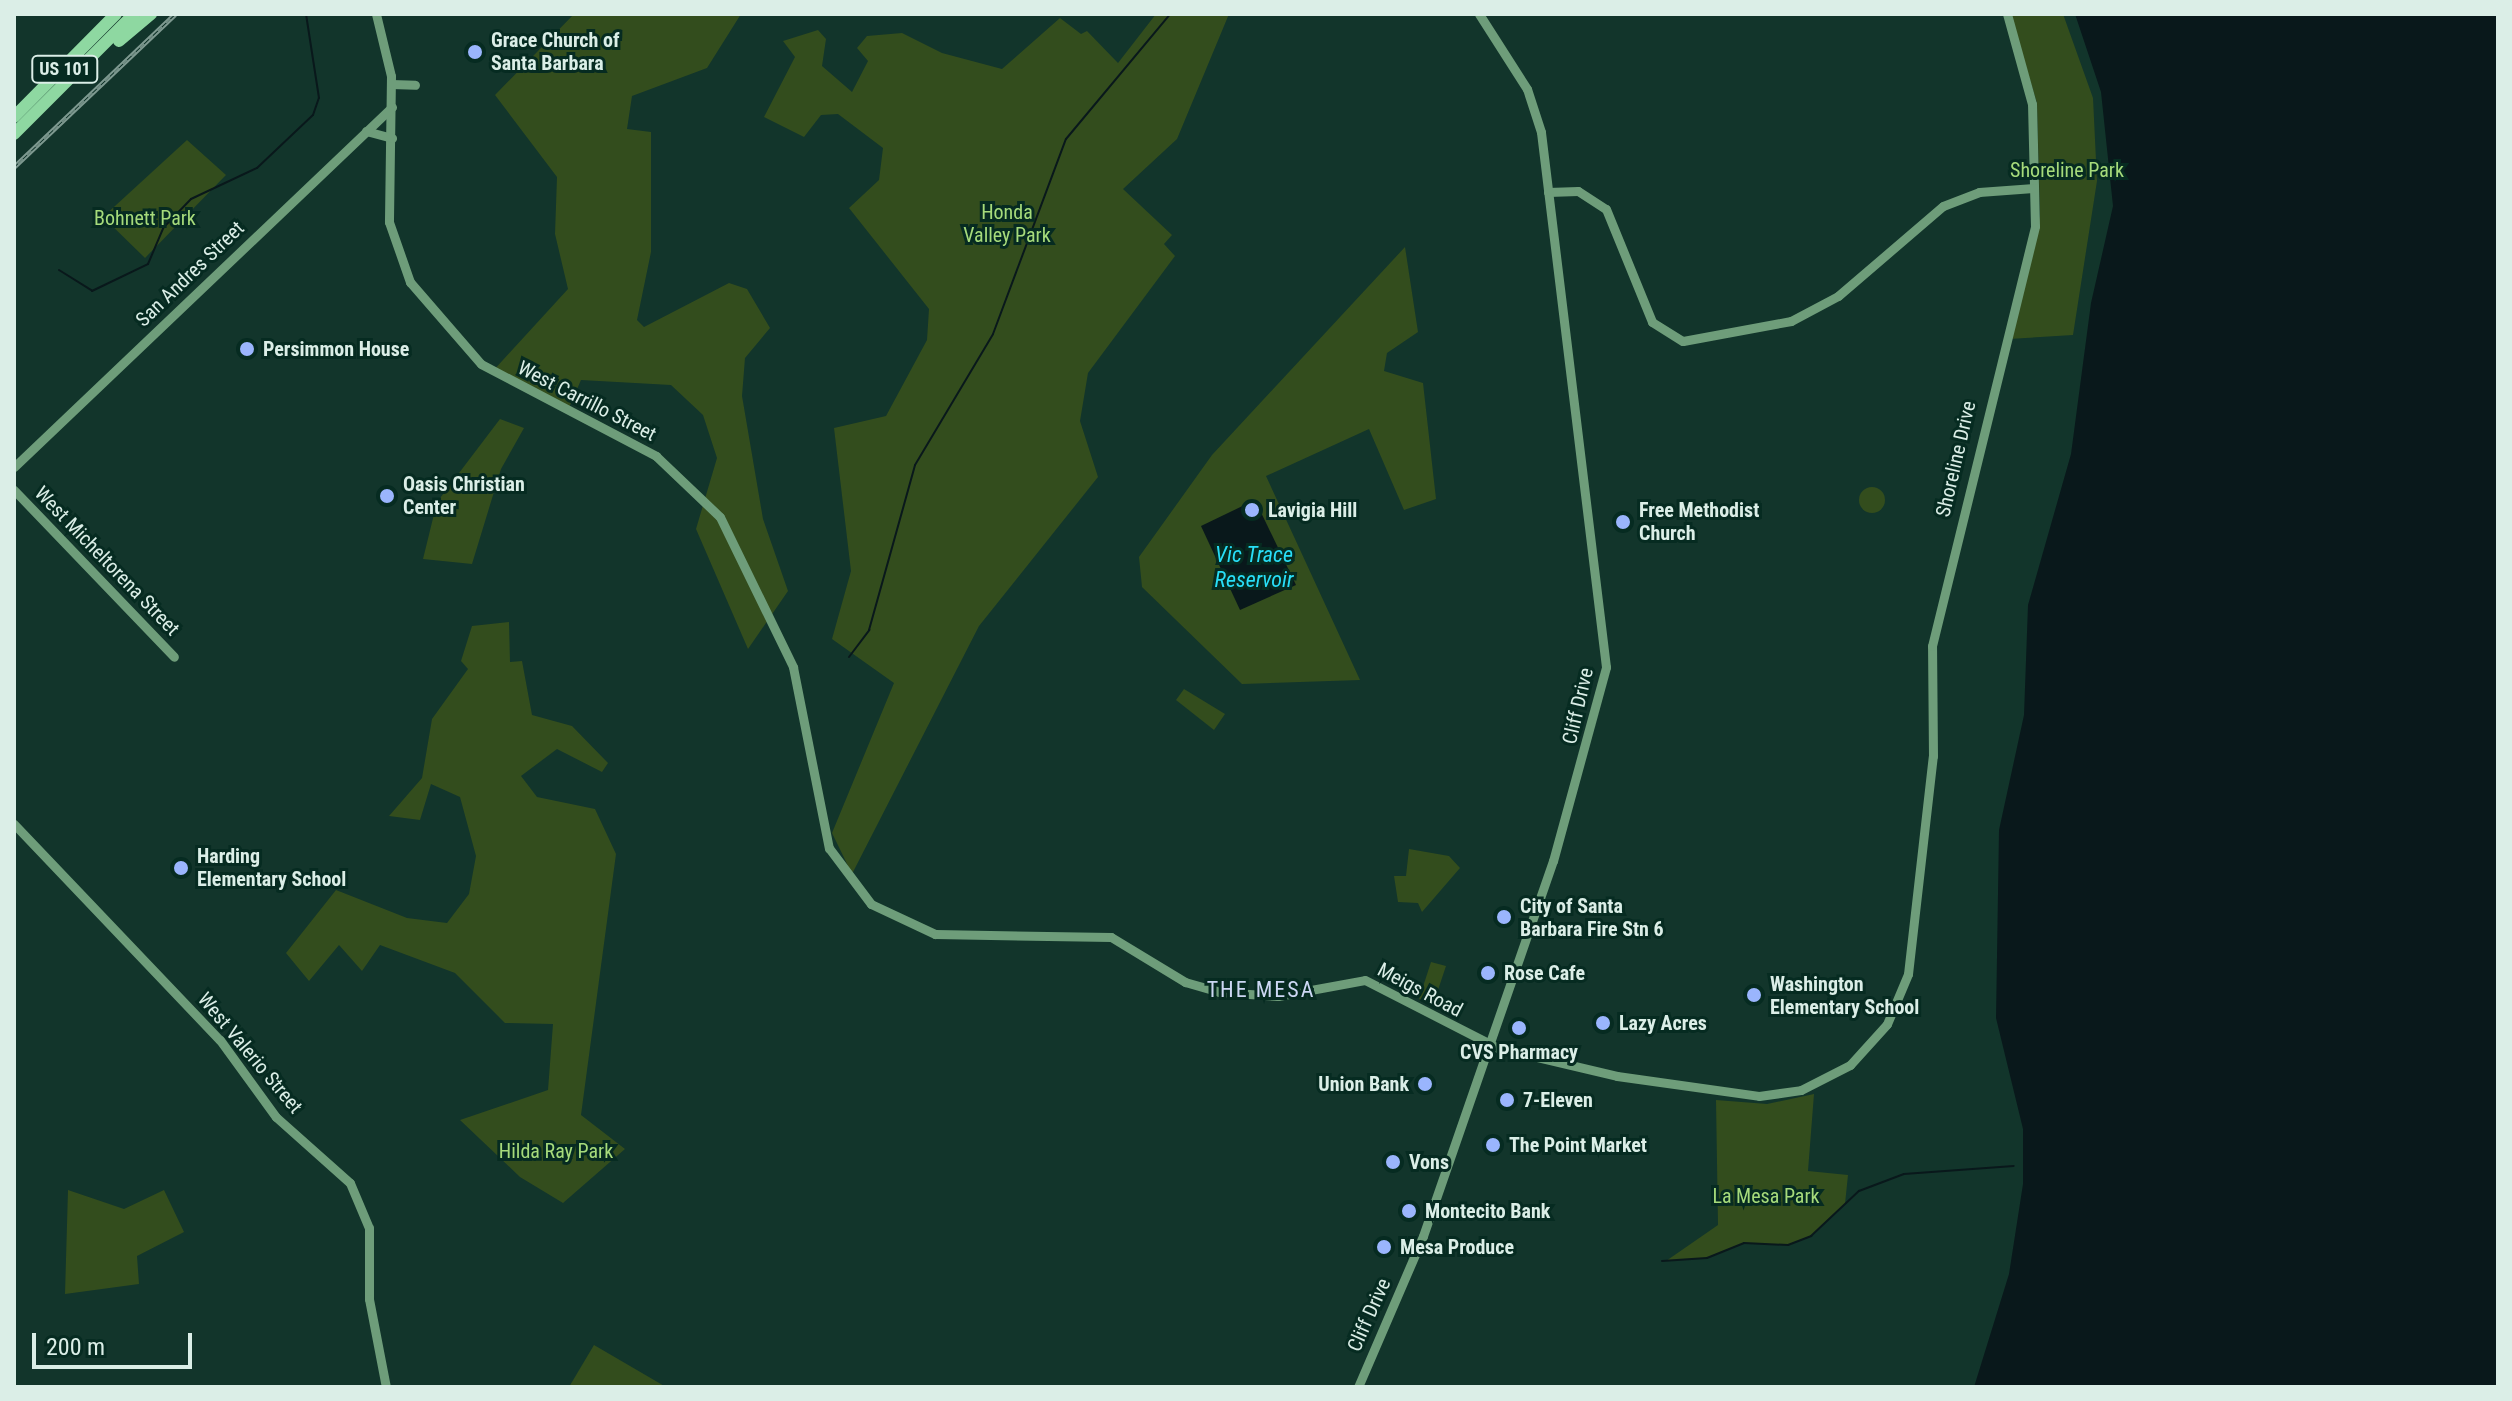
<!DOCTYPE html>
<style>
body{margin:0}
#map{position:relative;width:2512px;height:1401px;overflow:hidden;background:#12352b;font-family:"Roboto Condensed",sans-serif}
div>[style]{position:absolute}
.green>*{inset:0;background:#334d1d}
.round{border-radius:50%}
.water>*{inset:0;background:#09181b}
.stream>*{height:2px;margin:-1px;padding:0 1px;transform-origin:1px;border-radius:1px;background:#09181b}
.secondary>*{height:9px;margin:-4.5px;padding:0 4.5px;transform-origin:4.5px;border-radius:4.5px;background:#6e9d7a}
.highway>*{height:12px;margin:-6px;padding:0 6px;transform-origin:6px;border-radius:6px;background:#8ed8a1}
.rail>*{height:5px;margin-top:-2.5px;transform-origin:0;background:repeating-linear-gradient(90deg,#062b21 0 6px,#7e9990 0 12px);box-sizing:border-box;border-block:2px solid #7e9990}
.dots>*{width:22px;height:22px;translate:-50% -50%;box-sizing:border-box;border:4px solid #062b21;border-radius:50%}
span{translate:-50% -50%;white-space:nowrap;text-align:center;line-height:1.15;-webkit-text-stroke:6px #062b21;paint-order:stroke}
.shield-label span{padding:2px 6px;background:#062b21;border:2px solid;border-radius:6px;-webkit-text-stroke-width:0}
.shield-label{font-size:18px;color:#dbeee7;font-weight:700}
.poi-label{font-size:20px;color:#dbeee7;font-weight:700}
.left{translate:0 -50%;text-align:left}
.right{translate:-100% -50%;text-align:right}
.park-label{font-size:20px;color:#a6db7b}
.street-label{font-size:20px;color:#dbeee7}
.water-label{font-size:22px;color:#28def7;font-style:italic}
.neighbourhood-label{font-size:22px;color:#ccd7f3;letter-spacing:2px}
.frame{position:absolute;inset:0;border:16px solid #dbeee7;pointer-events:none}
.scale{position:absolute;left:32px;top:1333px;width:160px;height:36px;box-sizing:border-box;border:4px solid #dbeee7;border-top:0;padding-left:10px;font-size:24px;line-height:28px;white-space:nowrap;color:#dbeee7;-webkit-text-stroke:6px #062b21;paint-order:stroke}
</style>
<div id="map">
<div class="green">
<i style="clip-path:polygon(574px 14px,741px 14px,707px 68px,632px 96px,627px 129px,651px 132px,651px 252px,637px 320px,644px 327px,729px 283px,747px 289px,770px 328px,745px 358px,742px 396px,763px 519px,788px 591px,748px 649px,696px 529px,717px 458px,703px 415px,671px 385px,581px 380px,568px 410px,492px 372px,568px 289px,555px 234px,557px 177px,495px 95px)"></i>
<i style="clip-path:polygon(1156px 14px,1229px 14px,1177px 139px,1123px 189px,1172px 235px,1164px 244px,1175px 256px,1088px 373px,1080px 421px,1098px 477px,979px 626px,852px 874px,832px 833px,894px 683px,832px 639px,851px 571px,834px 428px,886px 416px,927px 340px,929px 309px,849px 208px,879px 180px,883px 148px,838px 114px,821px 115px,804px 137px,764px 117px,795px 57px,783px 41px,818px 30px,826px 39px,822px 66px,852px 92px,868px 61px,857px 48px,867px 36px,902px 33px,942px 53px,1002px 69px,1060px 18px,1081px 34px,1087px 31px,1118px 63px)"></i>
<i style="clip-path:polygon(2010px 14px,2063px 14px,2093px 98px,2097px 181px,2073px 335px,2009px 339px,2040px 216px,2037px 103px)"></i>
<i style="clip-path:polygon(187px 140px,226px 175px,145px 258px,103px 217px)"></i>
<i style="clip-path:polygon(1405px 247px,1418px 332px,1387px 353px,1384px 371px,1423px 383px,1436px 499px,1404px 510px,1369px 429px,1266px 476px,1360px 680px,1242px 684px,1142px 587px,1139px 557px,1212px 455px)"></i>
<i style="clip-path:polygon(500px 419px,524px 428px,501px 469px,472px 564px,423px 559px,437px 502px)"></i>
<i class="round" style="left:1859px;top:487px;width:26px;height:26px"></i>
<i style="clip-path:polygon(509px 622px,510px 662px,522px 661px,532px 715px,572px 726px,608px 763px,602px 772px,557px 749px,521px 776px,537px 797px,595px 809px,616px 854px,581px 1115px,625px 1149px,563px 1203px,520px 1177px,460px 1120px,548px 1090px,553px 1024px,505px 1023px,455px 973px,380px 945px,362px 971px,339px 945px,309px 981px,286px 953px,336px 890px,407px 918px,447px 923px,469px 894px,476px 856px,460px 797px,431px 784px,420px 820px,389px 816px,422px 778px,432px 719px,468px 669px,461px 661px,472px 626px)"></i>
<i style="clip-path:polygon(1184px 689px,1225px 714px,1214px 730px,1176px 700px)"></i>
<i style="clip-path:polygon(1409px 849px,1449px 856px,1460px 868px,1422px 912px,1418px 903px,1398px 902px,1394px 876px,1406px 876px)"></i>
<i style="clip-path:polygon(1431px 962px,1446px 966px,1433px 1005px,1419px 999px)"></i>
<i style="clip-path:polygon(1814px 1094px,1808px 1171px,1848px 1175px,1845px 1204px,1811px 1236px,1788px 1245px,1744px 1243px,1707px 1258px,1666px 1261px,1718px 1225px,1716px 1100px,1767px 1104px)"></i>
<i style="clip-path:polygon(68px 1190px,124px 1209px,164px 1190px,184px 1232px,137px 1256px,139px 1284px,65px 1294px)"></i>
<i style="clip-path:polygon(594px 1345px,666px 1387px,569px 1387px)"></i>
</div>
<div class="water">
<i style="clip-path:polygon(2075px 14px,2498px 14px,2498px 1387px,1974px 1387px,2009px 1274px,2023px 1184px,2023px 1129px,1996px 1018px,1999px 830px,2024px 715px,2028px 605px,2071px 454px,2091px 303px,2113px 206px,2101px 92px)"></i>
<i style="clip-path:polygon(1255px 500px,1296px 585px,1240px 610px,1201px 526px)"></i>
</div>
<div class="stream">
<i style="left:59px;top:270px;width:39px;rotate:32deg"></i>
<i style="left:92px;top:291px;width:62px;rotate:-25.7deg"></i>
<i style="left:148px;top:264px;width:39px;rotate:-67deg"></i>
<i style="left:163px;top:228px;width:40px;rotate:-46deg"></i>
<i style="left:191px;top:199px;width:73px;rotate:-25.2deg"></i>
<i style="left:257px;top:168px;width:77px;rotate:-43.4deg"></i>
<i style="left:313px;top:115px;width:18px;rotate:-71deg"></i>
<i style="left:319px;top:98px;width:85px;rotate:-98.8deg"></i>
<i style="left:849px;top:657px;width:34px;rotate:-53deg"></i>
<i style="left:869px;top:630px;width:171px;rotate:-74.4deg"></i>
<i style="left:915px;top:465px;width:152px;rotate:-59.2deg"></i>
<i style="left:993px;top:334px;width:208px;rotate:-69.5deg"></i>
<i style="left:1066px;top:139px;width:163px;rotate:-50.2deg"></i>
<i style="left:1662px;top:1261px;width:45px;rotate:-3.8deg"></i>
<i style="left:1707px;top:1258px;width:40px;rotate:-22deg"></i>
<i style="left:1744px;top:1243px;width:44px;rotate:2.6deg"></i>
<i style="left:1788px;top:1245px;width:25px;rotate:-21deg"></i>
<i style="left:1811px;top:1236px;width:66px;rotate:-43.2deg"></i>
<i style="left:1859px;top:1191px;width:48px;rotate:-20.7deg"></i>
<i style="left:1904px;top:1174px;width:110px;rotate:-4.2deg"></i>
</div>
<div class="secondary">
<i style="left:376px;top:14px;width:64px;rotate:76.4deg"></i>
<i style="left:391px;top:76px;width:146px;rotate:90.8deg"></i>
<i style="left:389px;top:222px;width:64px;rotate:70.7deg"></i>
<i style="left:410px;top:282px;width:108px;rotate:49.1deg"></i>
<i style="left:481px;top:364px;width:198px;rotate:27.7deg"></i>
<i style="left:656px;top:456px;width:88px;rotate:43.6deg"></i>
<i style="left:720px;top:517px;width:167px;rotate:64deg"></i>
<i style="left:793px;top:667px;width:185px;rotate:78.8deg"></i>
<i style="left:829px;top:848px;width:70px;rotate:53.1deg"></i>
<i style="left:871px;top:904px;width:71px;rotate:25.1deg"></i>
<i style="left:935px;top:934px;width:176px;rotate:1deg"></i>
<i style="left:1111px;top:937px;width:87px;rotate:31.3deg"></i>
<i style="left:1185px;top:982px;width:35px;rotate:16deg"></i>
<i style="left:1219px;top:992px;width:59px;rotate:3.9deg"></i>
<i style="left:1278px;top:996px;width:88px;rotate:-10.4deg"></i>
<i style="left:1365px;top:980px;width:149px;rotate:27.1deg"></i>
<i style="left:1498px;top:1048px;width:122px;rotate:13.2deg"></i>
<i style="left:1617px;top:1076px;width:143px;rotate:8deg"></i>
<i style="left:1759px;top:1096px;width:42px;rotate:-8.1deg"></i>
<i style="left:1801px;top:1090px;width:55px;rotate:-27deg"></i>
<i style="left:1850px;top:1065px;width:55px;rotate:-47.9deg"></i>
<i style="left:1887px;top:1024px;width:54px;rotate:-67.2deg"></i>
<i style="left:1908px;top:974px;width:219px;rotate:-83.5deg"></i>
<i style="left:1933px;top:756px;width:110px;rotate:-90.5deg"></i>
<i style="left:1932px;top:646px;width:432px;rotate:-76.2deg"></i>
<i style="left:2035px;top:226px;width:122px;rotate:-91.4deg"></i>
<i style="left:2032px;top:104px;width:93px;rotate:-105.5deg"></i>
<i style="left:391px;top:84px;width:24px;rotate:2deg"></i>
<i style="left:366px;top:131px;width:27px;rotate:15deg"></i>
<i style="left:1548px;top:192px;width:30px;rotate:-2deg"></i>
<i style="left:1578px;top:191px;width:33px;rotate:33deg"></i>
<i style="left:1606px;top:209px;width:122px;rotate:67.8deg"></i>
<i style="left:1652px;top:322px;width:36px;rotate:32deg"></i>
<i style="left:1683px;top:341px;width:110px;rotate:-10.5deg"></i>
<i style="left:1791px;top:321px;width:53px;rotate:-28deg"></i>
<i style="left:1838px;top:296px;width:138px;rotate:-40.6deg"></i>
<i style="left:1943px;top:206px;width:39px;rotate:-21deg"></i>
<i style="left:1979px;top:192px;width:55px;rotate:-4.2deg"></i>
<i style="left:14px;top:467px;width:522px;rotate:-43.6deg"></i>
<i style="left:14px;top:490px;width:231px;rotate:46.2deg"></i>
<i style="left:14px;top:824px;width:298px;rotate:46.4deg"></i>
<i style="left:220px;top:1040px;width:95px;rotate:54deg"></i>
<i style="left:276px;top:1117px;width:99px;rotate:41.7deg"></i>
<i style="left:350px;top:1183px;width:49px;rotate:67.1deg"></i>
<i style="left:369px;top:1228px;width:71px;rotate:90deg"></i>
<i style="left:369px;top:1299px;width:90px;rotate:79.1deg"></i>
<i style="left:1358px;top:1387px;width:164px;rotate:-66.7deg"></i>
<i style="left:1423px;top:1236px;width:397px;rotate:-70.9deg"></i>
<i style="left:1553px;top:861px;width:201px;rotate:-74.7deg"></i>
<i style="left:1606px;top:667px;width:539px;rotate:-96.93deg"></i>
<i style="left:1541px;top:132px;width:45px;rotate:-108deg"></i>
<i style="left:1527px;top:89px;width:89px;rotate:-122.6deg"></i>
</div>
<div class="highway">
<i style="left:119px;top:41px;width:42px;rotate:-40.2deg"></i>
<i style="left:14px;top:117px;width:145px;rotate:-45.3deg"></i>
<i style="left:14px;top:134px;width:170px;rotate:-45deg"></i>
</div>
<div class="rail">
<i style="left:14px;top:167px;width:222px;rotate:-43.5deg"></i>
</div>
<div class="dots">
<i style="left:475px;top:52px;background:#9ab5fd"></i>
<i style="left:247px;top:349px;background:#9ab5fd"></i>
<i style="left:387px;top:496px;background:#9ab5fd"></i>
<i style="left:1252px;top:510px;background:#9ab5fd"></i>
<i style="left:1623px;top:522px;background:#9ab5fd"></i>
<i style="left:181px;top:868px;background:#9ab5fd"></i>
<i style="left:1504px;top:917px;background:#9ab5fd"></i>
<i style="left:1488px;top:973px;background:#9ab5fd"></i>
<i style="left:1754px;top:995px;background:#9ab5fd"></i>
<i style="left:1603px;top:1023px;background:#9ab5fd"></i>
<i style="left:1519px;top:1028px;background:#9ab5fd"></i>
<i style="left:1425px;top:1084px;background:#9ab5fd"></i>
<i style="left:1507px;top:1100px;background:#9ab5fd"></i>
<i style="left:1493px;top:1145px;background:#9ab5fd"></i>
<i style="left:1393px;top:1162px;background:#9ab5fd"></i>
<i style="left:1409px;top:1211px;background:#9ab5fd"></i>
<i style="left:1384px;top:1247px;background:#9ab5fd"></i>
</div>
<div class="shield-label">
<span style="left:65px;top:69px">US 101</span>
</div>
<div class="poi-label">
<span class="left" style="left:491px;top:52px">Grace Church of<br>Santa Barbara</span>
<span class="left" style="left:263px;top:349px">Persimmon House</span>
<span class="left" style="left:403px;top:496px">Oasis Christian<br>Center</span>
<span class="left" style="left:1268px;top:510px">Lavigia Hill</span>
<span class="left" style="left:1639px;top:522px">Free Methodist<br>Church</span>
<span class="left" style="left:197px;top:868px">Harding<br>Elementary School</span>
<span class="left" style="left:1520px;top:918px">City of Santa<br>Barbara Fire Stn 6</span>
<span class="left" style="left:1504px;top:973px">Rose Cafe</span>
<span class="left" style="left:1770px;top:996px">Washington<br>Elementary School</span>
<span class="left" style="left:1619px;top:1023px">Lazy Acres</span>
<span style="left:1519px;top:1052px">CVS Pharmacy</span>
<span class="right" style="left:1409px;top:1084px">Union Bank</span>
<span class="left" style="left:1523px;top:1100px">7-Eleven</span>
<span class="left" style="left:1509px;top:1145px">The Point Market</span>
<span class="left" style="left:1409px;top:1162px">Vons</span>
<span class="left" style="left:1425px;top:1211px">Montecito Bank</span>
<span class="left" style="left:1400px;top:1247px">Mesa Produce</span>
</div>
<div class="park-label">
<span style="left:2067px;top:170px">Shoreline Park</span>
<span style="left:1007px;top:224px">Honda<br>Valley Park</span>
<span style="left:145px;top:218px">Bohnett Park</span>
<span style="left:556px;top:1151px">Hilda Ray Park</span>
<span style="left:1766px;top:1196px">La Mesa Park</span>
</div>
<div class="street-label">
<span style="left:190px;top:274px;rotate:-44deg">San Andres Street</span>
<span style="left:587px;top:401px;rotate:27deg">West Carrillo Street</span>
<span style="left:1956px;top:459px;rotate:-77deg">Shoreline Drive</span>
<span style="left:107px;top:561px;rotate:46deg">West Micheltorena Street</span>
<span style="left:1578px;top:706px;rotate:-77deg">Cliff Drive</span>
<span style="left:1420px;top:990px;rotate:28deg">Meigs Road</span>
<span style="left:250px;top:1053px;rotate:50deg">West Valerio Street</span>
<span style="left:1369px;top:1315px;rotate:-66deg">Cliff Drive</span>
</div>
<div class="water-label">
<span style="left:1254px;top:567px">Vic Trace<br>Reservoir</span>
</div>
<div class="neighbourhood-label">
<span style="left:1261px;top:990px">THE MESA</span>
</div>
<div class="frame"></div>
<div class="scale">200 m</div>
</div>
